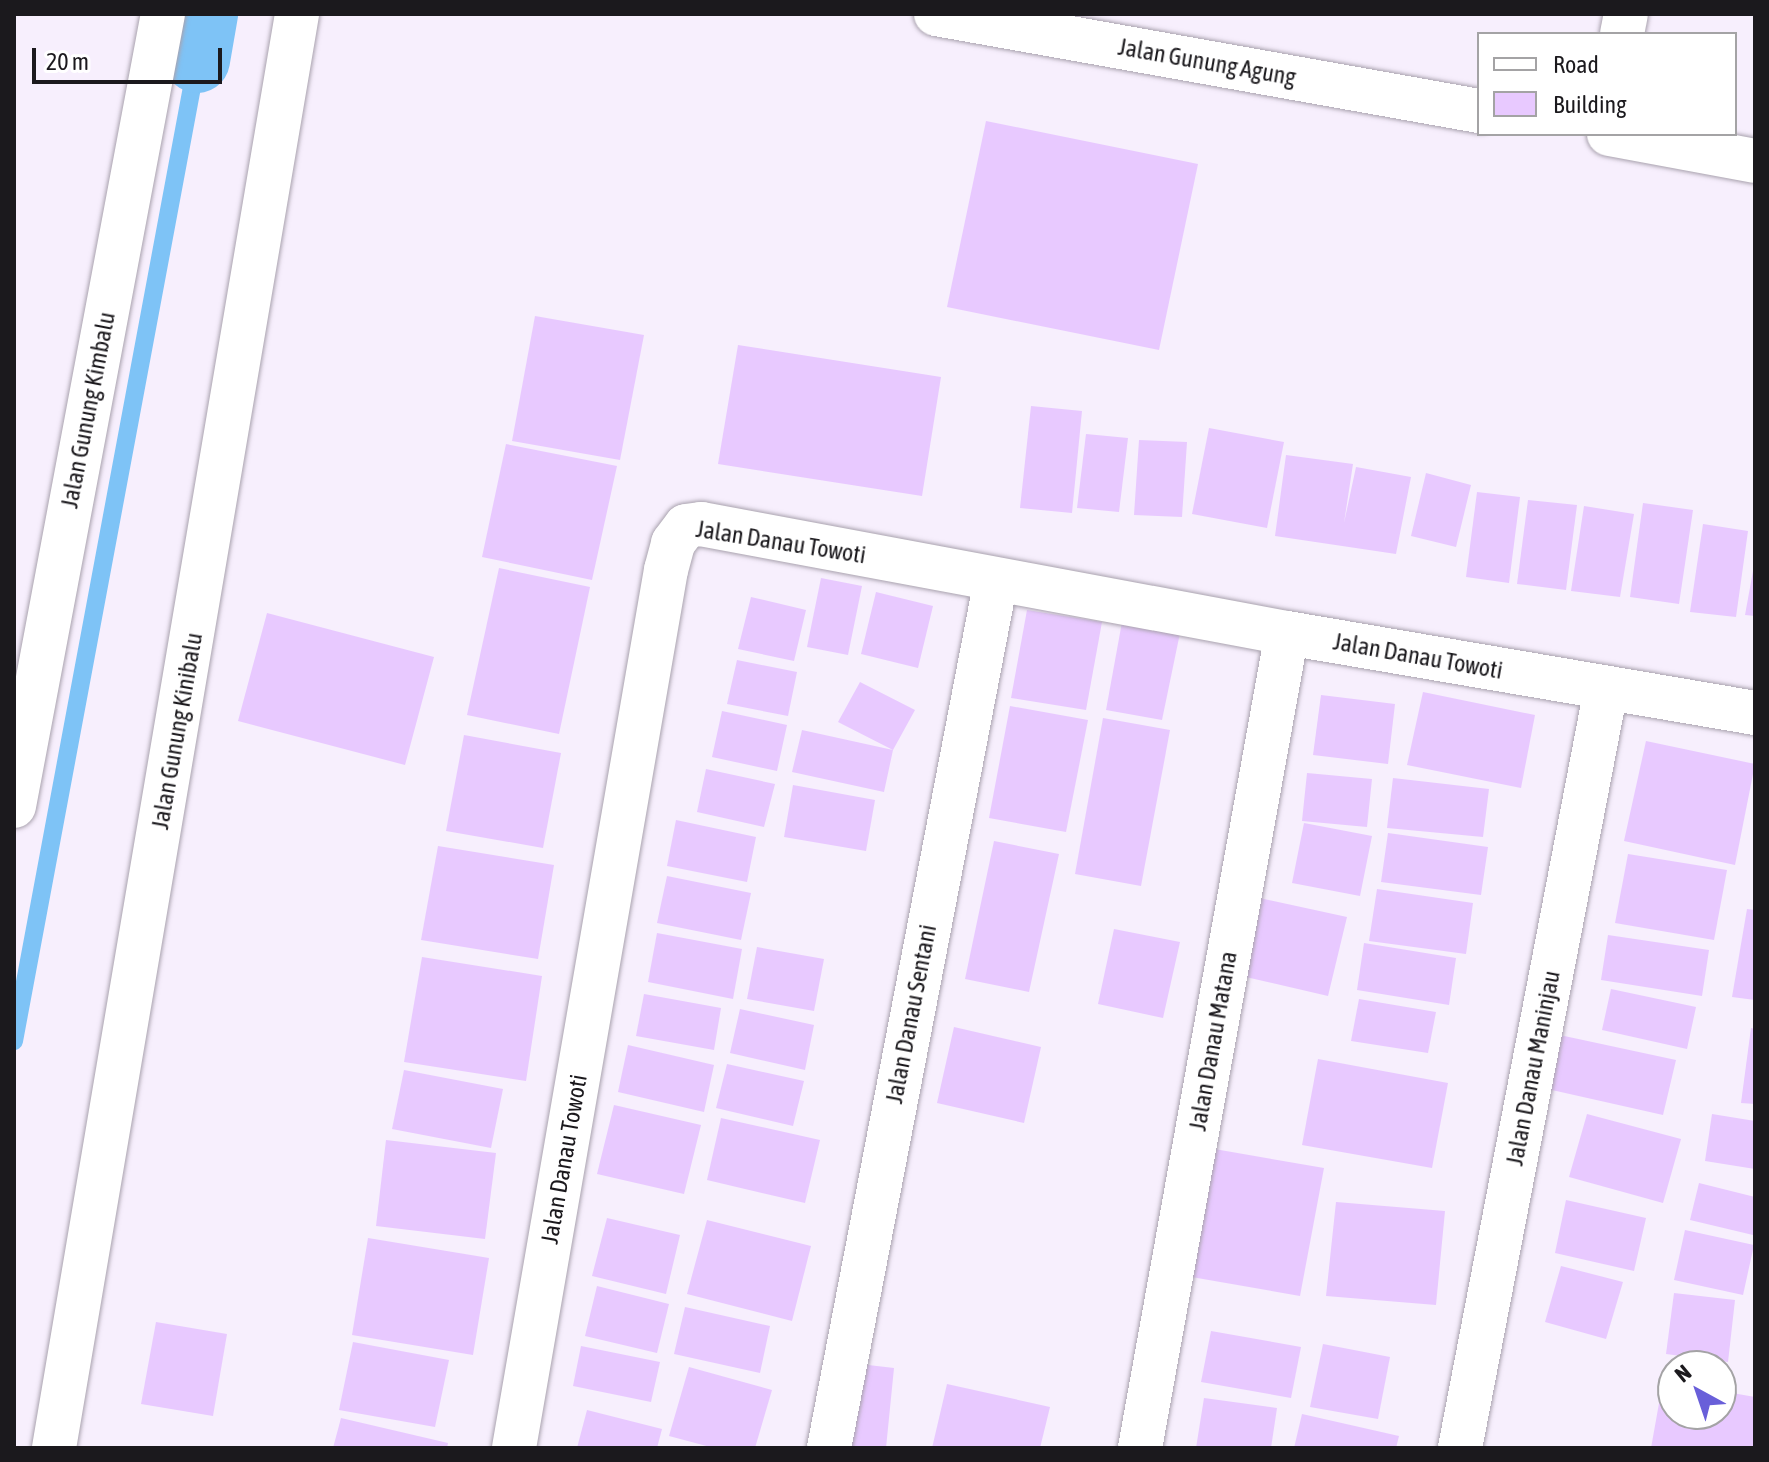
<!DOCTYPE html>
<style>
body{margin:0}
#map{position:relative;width:1769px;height:1462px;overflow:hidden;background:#f7effd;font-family:"Asap Condensed",sans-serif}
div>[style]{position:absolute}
.stream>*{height:18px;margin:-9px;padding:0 9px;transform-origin:9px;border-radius:9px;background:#7ec3f6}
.canal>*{height:66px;margin:-33px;padding:0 33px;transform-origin:33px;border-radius:33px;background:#7ec3f6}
.building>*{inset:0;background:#e8c9ff}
.roads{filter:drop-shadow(0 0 2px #a9a2ae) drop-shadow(0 0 2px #a9a2ae)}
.minor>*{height:44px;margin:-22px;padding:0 22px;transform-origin:22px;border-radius:22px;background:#fff}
span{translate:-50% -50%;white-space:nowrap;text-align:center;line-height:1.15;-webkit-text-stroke:7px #fff;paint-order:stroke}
.street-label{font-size:24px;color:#1b191d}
.frame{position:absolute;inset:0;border:16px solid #1b191d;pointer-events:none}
.legend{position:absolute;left:1477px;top:32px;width:260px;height:104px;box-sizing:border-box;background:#fff;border:2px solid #a4a3a5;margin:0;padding:10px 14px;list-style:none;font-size:24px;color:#1b191d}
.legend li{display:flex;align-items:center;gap:16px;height:40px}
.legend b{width:40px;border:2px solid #a4a3a5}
.north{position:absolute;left:1657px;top:1350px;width:80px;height:80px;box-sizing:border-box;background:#fff;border:2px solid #a4a3a5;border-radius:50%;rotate:320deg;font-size:22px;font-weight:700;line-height:32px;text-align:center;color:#1b191d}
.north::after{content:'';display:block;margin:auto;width:28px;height:36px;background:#695fd9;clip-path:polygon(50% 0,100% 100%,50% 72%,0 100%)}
.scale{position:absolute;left:32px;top:48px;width:190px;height:36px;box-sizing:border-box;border:4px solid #1b191d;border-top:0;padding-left:10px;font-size:24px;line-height:28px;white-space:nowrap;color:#1b191d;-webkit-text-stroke:6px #fff;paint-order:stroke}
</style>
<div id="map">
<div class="stream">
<i style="left:14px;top:1041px;width:998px;rotate:-79.43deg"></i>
</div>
<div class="canal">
<i style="left:197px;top:60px;width:47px;rotate:-80.1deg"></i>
</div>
<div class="building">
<i style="clip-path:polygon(986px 121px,1198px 164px,1159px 350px,947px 307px)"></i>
<i style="clip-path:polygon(535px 316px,644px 335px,620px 460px,512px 441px)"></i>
<i style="clip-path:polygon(738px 345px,941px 377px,922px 496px,718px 464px)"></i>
<i style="clip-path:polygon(1031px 406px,1082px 411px,1072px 513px,1020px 508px)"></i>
<i style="clip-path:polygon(1209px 428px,1284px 442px,1267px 528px,1192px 514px)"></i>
<i style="clip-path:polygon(1086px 434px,1128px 438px,1119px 512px,1077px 508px)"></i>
<i style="clip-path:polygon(1139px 440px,1187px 442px,1182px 517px,1134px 515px)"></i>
<i style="clip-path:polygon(506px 444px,617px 466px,592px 580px,482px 557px)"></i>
<i style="clip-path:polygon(1286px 455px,1353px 464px,1344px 523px,1356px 467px,1411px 477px,1396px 554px,1275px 536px)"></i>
<i style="clip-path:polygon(1426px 473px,1471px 485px,1456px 547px,1411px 536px)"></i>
<i style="clip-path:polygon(1477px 492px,1520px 497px,1509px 583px,1466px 577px)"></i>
<i style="clip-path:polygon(1528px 500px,1577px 505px,1566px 590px,1517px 584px)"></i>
<i style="clip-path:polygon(1643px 503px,1693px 510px,1679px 604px,1630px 597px)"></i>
<i style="clip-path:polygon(1584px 506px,1634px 514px,1620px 597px,1571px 591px)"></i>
<i style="clip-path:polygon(1703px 524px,1748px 531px,1736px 617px,1690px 612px)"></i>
<i style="clip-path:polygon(1755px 560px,1755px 616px,1745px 615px)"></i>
<i style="clip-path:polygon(499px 568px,590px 587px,559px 734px,467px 715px)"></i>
<i style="clip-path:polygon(821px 578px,862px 586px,848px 655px,807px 647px)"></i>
<i style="clip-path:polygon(876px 592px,933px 606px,918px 668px,861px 654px)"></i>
<i style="clip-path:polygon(751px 597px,806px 610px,794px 661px,738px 649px)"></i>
<i style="clip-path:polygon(1027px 610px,1102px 622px,1086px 710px,1011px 698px)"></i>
<i style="clip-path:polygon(267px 613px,434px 657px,405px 765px,238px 721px)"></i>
<i style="clip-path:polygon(1122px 622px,1180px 633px,1162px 720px,1106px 710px)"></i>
<i style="clip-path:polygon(737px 660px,797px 672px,788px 716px,727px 704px)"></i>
<i style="clip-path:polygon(860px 682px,915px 710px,893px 750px,884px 792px,792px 772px,802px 730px,893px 750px,838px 722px)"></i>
<i style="clip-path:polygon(1423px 692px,1535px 715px,1521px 788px,1407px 765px)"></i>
<i style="clip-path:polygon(1321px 695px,1395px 704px,1388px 764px,1313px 755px)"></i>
<i style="clip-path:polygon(1010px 706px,1088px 720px,1066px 832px,989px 818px)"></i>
<i style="clip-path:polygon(722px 711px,787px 725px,777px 771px,712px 757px)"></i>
<i style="clip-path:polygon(1103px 718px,1170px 730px,1141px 886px,1075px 874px)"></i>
<i style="clip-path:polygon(464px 735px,561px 753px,543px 848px,446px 831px)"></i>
<i style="clip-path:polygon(1646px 741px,1755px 764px,1735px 865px,1624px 841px)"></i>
<i style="clip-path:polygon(706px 769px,775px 784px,764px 827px,697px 812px)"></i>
<i style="clip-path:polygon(1307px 773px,1372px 779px,1367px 827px,1302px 821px)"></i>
<i style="clip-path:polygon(1393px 778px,1489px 789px,1483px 837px,1387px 828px)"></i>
<i style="clip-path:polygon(793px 785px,875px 800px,866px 851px,784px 837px)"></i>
<i style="clip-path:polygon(676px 820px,756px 837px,747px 882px,667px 866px)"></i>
<i style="clip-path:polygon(1304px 823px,1372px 836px,1360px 896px,1292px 883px)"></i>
<i style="clip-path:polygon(1388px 833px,1488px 847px,1481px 895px,1381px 882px)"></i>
<i style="clip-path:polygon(994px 841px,1059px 854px,1029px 992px,965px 979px)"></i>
<i style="clip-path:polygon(438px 846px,554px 865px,538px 959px,421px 940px)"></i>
<i style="clip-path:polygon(1628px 854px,1727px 870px,1714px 940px,1615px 923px)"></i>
<i style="clip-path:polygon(667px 876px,751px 893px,741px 940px,657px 923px)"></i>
<i style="clip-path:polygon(1377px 889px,1473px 903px,1466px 954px,1369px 941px)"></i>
<i style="clip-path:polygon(1255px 897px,1347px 917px,1328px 996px,1237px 975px)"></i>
<i style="clip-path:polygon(1747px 909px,1755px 910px,1755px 1000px,1732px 997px)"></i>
<i style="clip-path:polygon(1114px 929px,1180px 942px,1163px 1018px,1098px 1004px)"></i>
<i style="clip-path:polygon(657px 933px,742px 949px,733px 999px,648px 982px)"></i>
<i style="clip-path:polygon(1608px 935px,1709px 950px,1702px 996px,1601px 980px)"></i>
<i style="clip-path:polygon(1364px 943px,1456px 958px,1449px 1005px,1357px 990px)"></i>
<i style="clip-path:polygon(757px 947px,824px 959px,814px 1011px,747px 999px)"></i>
<i style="clip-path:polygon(422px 957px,542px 976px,526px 1081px,404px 1062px)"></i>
<i style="clip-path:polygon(1611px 989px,1696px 1007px,1687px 1049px,1602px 1030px)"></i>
<i style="clip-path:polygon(644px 994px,721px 1008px,714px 1050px,636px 1036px)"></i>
<i style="clip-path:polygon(1359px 999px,1436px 1012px,1428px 1053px,1351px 1041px)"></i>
<i style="clip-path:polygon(740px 1009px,814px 1025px,805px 1070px,730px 1053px)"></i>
<i style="clip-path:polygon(954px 1027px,1041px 1047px,1024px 1123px,937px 1103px)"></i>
<i style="clip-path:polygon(1751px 1028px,1755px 1029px,1755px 1104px,1741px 1103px)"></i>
<i style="clip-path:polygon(1555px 1034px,1676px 1060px,1663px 1115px,1543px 1088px)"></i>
<i style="clip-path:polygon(628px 1045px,714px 1065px,704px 1112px,618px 1092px)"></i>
<i style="clip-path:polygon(1318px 1059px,1448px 1083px,1432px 1168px,1302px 1145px)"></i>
<i style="clip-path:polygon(727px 1064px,804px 1081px,793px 1126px,716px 1108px)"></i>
<i style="clip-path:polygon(404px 1070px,503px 1089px,491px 1148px,392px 1129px)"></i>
<i style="clip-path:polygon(614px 1105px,701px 1125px,684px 1194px,597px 1174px)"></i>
<i style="clip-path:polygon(1587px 1114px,1681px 1139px,1663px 1203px,1569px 1177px)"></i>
<i style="clip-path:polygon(1712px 1114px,1755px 1121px,1755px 1169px,1705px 1161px)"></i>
<i style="clip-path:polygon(721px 1118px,820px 1140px,805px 1203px,707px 1180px)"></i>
<i style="clip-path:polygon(386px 1140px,496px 1153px,485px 1239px,376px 1226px)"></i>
<i style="clip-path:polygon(1203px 1147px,1324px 1168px,1300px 1296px,1180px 1275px)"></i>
<i style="clip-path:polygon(1699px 1183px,1755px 1197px,1753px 1235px,1690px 1220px)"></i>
<i style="clip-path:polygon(1566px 1200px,1646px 1218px,1634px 1271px,1555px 1253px)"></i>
<i style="clip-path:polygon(1336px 1202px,1445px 1211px,1436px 1305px,1326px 1296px)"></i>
<i style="clip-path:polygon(607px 1218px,680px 1235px,666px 1294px,592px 1276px)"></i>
<i style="clip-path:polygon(707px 1220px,811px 1246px,792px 1321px,687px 1294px)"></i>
<i style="clip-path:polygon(1685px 1230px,1754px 1245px,1743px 1295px,1674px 1280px)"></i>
<i style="clip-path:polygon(368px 1238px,489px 1258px,473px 1355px,352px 1335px)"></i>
<i style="clip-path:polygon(1561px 1266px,1623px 1282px,1606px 1339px,1545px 1322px)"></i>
<i style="clip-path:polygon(597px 1286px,669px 1304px,657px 1353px,585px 1336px)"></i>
<i style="clip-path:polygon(1674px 1293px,1735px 1300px,1728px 1362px,1666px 1354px)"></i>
<i style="clip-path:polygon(685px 1307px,770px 1326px,760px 1373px,674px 1354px)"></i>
<i style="clip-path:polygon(156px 1322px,227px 1334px,213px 1416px,141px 1404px)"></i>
<i style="clip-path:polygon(1211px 1331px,1301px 1347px,1291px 1398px,1201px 1382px)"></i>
<i style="clip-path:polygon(353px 1342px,449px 1360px,435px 1427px,339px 1410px)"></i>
<i style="clip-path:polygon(1323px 1344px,1390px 1357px,1378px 1419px,1310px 1407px)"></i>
<i style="clip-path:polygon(581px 1346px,660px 1362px,651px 1402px,573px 1386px)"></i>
<i style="clip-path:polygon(851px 1363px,894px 1368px,886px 1448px,842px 1448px)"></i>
<i style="clip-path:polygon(689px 1367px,772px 1390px,755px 1448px,714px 1448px,669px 1436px)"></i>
<i style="clip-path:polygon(1663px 1381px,1673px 1383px,1673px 1414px,1721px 1414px,1721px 1391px,1755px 1397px,1755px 1448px,1651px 1448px)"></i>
<i style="clip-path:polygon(947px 1384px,1050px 1407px,1040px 1448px,932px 1448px)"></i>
<i style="clip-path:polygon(1204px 1398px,1277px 1408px,1271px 1448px,1196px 1448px)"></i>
<i style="clip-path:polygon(587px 1410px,662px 1429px,657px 1448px,577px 1448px)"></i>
<i style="clip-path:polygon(1302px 1414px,1399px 1436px,1396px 1448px,1294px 1448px)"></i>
<i style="clip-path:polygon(341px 1418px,448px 1443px,447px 1448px,333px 1448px)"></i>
</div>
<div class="roads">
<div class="minor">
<i style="left:936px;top:14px;width:552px;rotate:10.13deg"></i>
<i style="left:1622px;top:34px;width:20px;rotate:-79deg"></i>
<i style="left:1609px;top:134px;width:148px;rotate:10.5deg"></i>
<i style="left:14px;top:806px;width:806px;rotate:-79.35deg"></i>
<i style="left:54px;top:1448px;width:1454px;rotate:-80.38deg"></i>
<i style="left:514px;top:1448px;width:891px;rotate:-80.18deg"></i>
<i style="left:666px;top:570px;width:28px;rotate:-75deg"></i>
<i style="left:673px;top:543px;width:21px;rotate:-53deg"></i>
<i style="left:686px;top:526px;width:15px;rotate:-8deg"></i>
<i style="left:701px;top:524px;width:596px;rotate:10.54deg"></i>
<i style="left:1287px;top:633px;width:475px;rotate:9.7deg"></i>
<i style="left:829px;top:1448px;width:884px;rotate:-79.11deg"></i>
<i style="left:1140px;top:1448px;width:828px;rotate:-79.78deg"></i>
<i style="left:1460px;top:1448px;width:773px;rotate:-79.11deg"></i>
</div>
</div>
<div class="street-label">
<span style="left:1207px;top:62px;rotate:10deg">Jalan Gunung Agung</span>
<span style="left:88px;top:410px;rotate:-79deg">Jalan Gunung Kimbalu</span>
<span style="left:781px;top:542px;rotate:9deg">Jalan Danau Towoti</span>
<span style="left:1418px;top:656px;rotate:10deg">Jalan Danau Towoti</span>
<span style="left:177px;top:731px;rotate:-80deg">Jalan Gunung Kinibalu</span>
<span style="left:911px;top:1014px;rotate:-79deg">Jalan Danau Sentani</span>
<span style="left:1213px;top:1041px;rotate:-80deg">Jalan Danau Matana</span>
<span style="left:1533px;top:1068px;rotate:-79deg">Jalan Danau Maninjau</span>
<span style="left:564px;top:1159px;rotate:-80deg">Jalan Danau Towoti</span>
</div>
<div class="frame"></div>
<ul class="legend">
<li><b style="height:10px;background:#fff"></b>Road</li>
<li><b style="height:22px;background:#e8c9ff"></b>Building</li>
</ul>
<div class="north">N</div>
<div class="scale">20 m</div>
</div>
